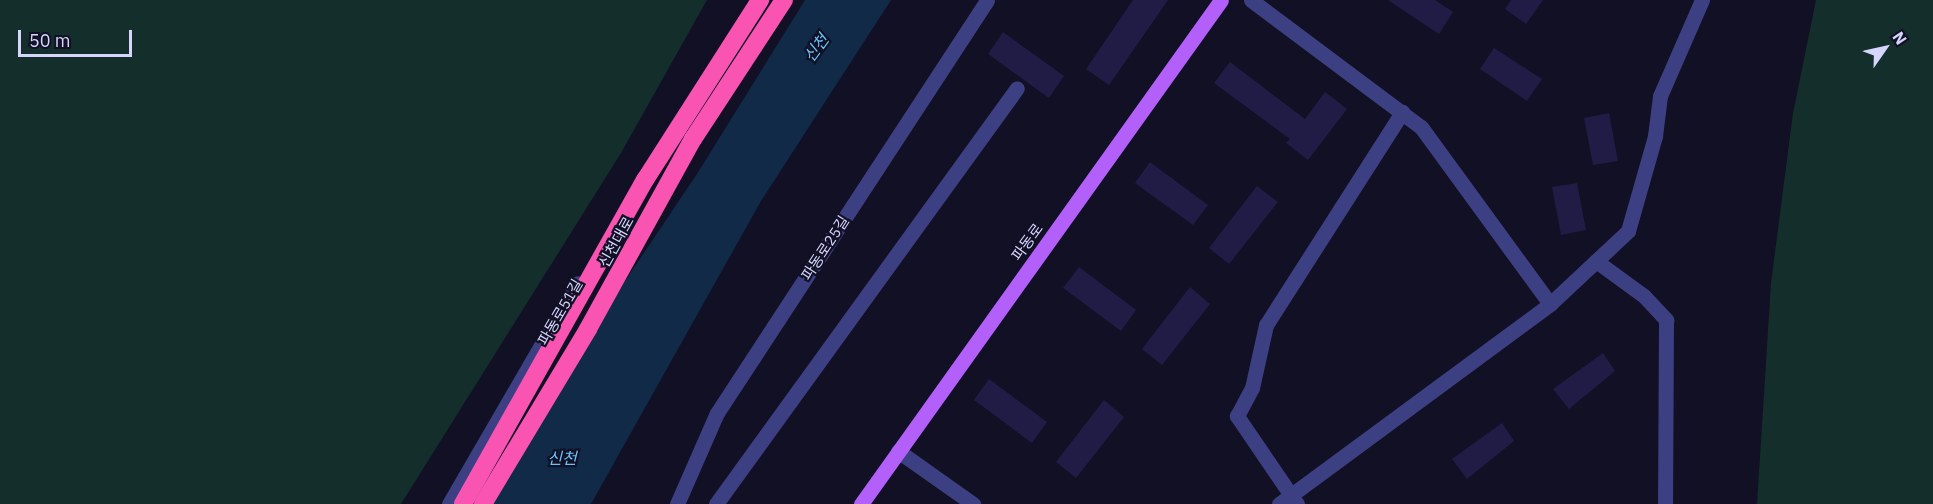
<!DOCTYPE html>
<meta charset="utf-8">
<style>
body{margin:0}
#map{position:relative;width:1933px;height:504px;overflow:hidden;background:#111025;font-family:"IBM Plex Sans","Noto Sans KR",sans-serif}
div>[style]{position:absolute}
.green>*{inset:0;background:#132e2b}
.water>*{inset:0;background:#102a48}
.building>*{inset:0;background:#211c45}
.minor>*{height:15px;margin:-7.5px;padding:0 7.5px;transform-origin:7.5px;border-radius:7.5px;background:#3c4082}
.major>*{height:15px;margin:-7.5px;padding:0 7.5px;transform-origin:7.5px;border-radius:7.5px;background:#b260f9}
.highway>*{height:18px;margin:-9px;padding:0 9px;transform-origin:9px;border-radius:9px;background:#f954b2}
span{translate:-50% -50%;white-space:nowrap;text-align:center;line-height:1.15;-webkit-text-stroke:4.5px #111025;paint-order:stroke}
.street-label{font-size:15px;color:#d6d5fe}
.water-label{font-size:16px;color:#67c3fa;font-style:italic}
.north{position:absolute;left:1855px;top:18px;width:60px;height:60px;-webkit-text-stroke:4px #111025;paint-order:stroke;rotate:56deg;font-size:16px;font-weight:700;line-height:24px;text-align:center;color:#d6d5fe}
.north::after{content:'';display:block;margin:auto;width:21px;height:27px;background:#d6d5fe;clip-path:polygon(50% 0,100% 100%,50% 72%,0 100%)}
.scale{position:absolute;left:18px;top:30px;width:114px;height:27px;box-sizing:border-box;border:3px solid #d6d5fe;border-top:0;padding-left:8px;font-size:18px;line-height:21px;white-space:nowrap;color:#d6d5fe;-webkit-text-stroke:4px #111025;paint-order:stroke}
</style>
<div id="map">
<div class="green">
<i style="clip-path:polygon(0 0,707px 0,621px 153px,401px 504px,0 504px)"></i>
<i style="clip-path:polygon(1816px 0,1933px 0,1933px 504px,1757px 504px,1771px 283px,1793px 113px)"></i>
</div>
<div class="water">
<i style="clip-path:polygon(805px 0,891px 0,761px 201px,591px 504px,475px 504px,697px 174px)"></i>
</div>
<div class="building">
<i style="clip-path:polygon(1133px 0,1168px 0,1109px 85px,1086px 69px)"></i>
<i style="clip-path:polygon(1388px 0,1435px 0,1453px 12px,1439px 34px)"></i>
<i style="clip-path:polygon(1511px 0,1543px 0,1526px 24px,1505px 9px)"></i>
<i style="clip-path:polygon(1003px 32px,1064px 76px,1049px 98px,988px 54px)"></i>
<i style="clip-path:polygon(1494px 48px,1542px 79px,1527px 101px,1480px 69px)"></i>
<i style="clip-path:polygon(1230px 62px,1305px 119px,1325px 92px,1347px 109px,1308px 160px,1286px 143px,1290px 139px,1214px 83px)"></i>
<i style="clip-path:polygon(1609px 113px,1618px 161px,1593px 165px,1584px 118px)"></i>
<i style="clip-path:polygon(1150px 162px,1208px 205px,1193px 225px,1135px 183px)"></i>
<i style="clip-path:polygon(1577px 183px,1586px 230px,1561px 235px,1552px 187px)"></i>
<i style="clip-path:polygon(1257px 186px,1278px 202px,1229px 264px,1209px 248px)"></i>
<i style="clip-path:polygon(1079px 267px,1136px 310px,1121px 331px,1063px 288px)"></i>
<i style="clip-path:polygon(1190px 287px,1210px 304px,1162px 365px,1142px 349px)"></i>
<i style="clip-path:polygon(1603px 353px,1615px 371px,1569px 409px,1553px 389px)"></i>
<i style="clip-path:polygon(989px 379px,1047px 422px,1032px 443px,974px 400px)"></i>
<i style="clip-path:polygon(1104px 400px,1124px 417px,1076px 478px,1056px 462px)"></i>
<i style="clip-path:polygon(1502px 423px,1514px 441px,1467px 479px,1452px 459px)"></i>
</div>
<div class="minor">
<i style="left:1251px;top:0;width:212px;rotate:36.8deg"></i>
<i style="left:1421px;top:127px;width:219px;rotate:53.9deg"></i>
<i style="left:1596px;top:261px;width:59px;rotate:36.1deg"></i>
<i style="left:1644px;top:296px;width:33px;rotate:47deg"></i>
<i style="left:1666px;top:320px;width:184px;rotate:90.3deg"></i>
<i style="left:898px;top:451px;width:92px;rotate:35.2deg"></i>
<i style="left:449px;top:504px;width:255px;rotate:-59.9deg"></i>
<i style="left:677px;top:504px;width:99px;rotate:-66.3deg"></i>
<i style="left:717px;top:413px;width:493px;rotate:-56.8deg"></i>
<i style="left:716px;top:504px;width:513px;rotate:-54.11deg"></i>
<i style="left:1279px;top:504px;width:337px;rotate:-36.4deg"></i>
<i style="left:1550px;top:304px;width:107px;rotate:-43.1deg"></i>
<i style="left:1628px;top:231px;width:99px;rotate:-74.1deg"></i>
<i style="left:1655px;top:136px;width:40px;rotate:-82.9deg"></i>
<i style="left:1660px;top:96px;width:105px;rotate:-66.4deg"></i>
<i style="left:1297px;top:504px;width:107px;rotate:-124.3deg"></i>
<i style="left:1237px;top:416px;width:32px;rotate:-62deg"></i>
<i style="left:1252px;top:388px;width:65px;rotate:-77.5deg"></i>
<i style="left:1266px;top:325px;width:253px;rotate:-57.4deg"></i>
</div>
<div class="major">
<i style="left:861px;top:504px;width:619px;rotate:-54.46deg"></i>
</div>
<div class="highway">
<i style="left:463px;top:504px;width:372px;rotate:-60.7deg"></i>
<i style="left:645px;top:180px;width:214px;rotate:-57.4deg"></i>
<i style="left:483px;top:504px;width:204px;rotate:-59deg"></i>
<i style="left:588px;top:329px;width:217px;rotate:-61.1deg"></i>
<i style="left:693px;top:139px;width:166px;rotate:-56.8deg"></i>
</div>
<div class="street-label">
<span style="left:616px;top:242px;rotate:-61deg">신천대로</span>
<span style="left:1027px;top:242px;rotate:-54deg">파동로</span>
<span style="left:825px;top:248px;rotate:-57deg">파동로25길</span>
<span style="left:560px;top:312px;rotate:-60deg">파동로51길</span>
</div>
<div class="water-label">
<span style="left:816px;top:48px;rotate:-54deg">신천</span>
<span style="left:562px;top:458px">신천</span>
</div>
<div class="north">N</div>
<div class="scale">50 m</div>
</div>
